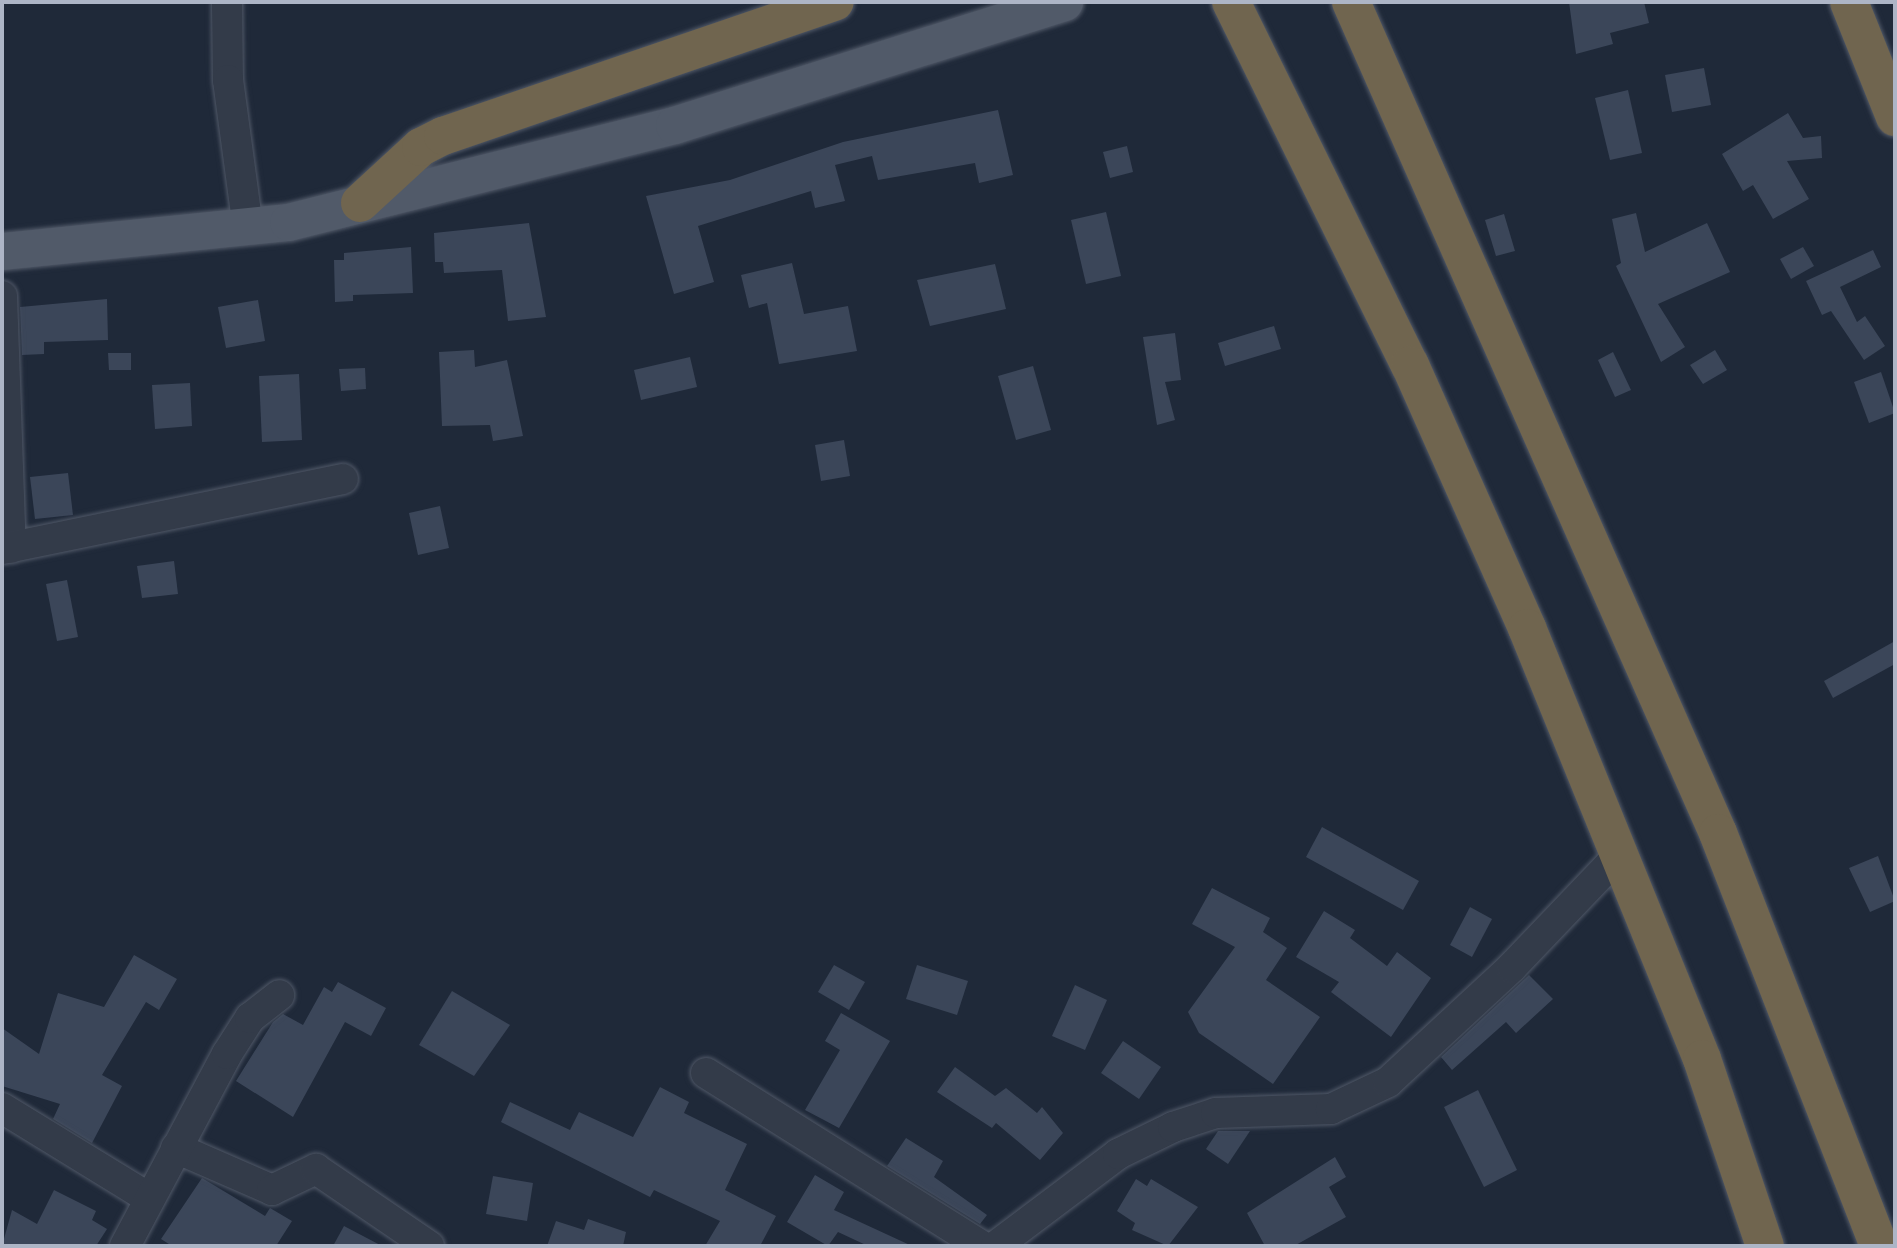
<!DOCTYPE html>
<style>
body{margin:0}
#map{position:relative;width:1897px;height:1248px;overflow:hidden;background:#1f2939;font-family:Montserrat,sans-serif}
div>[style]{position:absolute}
.building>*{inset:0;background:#3b4659}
.roads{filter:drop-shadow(0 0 2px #505867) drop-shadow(0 0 2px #505867)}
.minor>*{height:30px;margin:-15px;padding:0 15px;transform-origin:15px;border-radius:15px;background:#333b49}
.major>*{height:37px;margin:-18.5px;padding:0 18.5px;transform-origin:18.5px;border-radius:18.5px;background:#515a69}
.highway>*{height:38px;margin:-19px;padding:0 19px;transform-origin:19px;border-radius:19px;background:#70654f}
span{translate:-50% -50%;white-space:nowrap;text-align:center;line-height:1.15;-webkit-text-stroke:5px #19202e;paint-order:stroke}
.frame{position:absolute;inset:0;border:4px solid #adb5c6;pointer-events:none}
</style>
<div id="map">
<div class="building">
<i style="clip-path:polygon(1569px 2px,1644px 2px,1649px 23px,1610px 33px,1613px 44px,1576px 54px)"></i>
<i style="clip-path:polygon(1704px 68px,1711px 105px,1672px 112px,1665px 75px)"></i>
<i style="clip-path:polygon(1628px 90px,1642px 153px,1610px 160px,1595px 98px)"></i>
<i style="clip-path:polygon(998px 110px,1013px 175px,979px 183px,975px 163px,878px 180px,872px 156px,835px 165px,845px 201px,815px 208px,811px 191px,698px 226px,714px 282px,674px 294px,646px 196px,730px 180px,843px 142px)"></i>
<i style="clip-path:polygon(1788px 113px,1803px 138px,1821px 136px,1822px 158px,1787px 161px,1809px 199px,1773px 219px,1753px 185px,1743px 191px,1722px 154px)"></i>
<i style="clip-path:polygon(1127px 146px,1133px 172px,1110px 178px,1103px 152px)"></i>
<i style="clip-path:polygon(1106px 212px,1121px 276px,1086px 284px,1071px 220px)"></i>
<i style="clip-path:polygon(1636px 213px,1645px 252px,1707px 223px,1730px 272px,1658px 304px,1685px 347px,1661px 362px,1616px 266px,1621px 263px,1612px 219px)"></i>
<i style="clip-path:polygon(1504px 214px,1515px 251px,1496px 256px,1485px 220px)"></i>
<i style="clip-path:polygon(529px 223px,546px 317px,508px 321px,502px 270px,444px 273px,443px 262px,435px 262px,434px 233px)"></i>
<i style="clip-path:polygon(411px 247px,413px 293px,353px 295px,353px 301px,335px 302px,334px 260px,344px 260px,344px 253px)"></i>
<i style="clip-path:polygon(1803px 247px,1814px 266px,1791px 279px,1780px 259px)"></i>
<i style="clip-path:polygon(1873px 250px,1881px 267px,1840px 287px,1857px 322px,1865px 316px,1885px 346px,1864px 360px,1831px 311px,1822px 315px,1806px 281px)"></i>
<i style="clip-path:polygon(792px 263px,804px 314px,848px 306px,857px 351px,779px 364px,767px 303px,749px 308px,741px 275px)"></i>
<i style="clip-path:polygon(995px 264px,1006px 309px,930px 326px,917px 280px)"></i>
<i style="clip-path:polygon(107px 299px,108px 340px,44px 342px,44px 354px,22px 355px,20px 307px)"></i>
<i style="clip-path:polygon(258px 300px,265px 341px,226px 348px,218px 307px)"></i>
<i style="clip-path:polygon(1274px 326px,1281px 349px,1225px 366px,1218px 343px)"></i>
<i style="clip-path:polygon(1175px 333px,1181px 380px,1165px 382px,1175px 420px,1157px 425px,1143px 337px)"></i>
<i style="clip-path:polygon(474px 350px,475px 367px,507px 360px,523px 436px,493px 441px,490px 425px,442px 426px,439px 352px)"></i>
<i style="clip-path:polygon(1715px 350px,1727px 370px,1703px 384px,1690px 365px)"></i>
<i style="clip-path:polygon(1613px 352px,1631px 390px,1615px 397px,1598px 360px)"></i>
<i style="clip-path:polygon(108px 353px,131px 353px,131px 370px,109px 370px)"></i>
<i style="clip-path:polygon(690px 357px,697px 387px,641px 400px,634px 370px)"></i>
<i style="clip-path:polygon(1033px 366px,1051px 430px,1016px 440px,998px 376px)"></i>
<i style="clip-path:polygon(365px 368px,366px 389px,341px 391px,339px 369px)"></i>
<i style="clip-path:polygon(1881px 372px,1895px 413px,1869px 423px,1854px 382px)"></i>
<i style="clip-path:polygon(299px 374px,302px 440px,262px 442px,259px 376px)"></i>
<i style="clip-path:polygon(190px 383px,192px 426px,155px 429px,152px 385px)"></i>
<i style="clip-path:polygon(844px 440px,850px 476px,821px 481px,815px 445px)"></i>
<i style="clip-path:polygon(68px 473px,73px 515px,35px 519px,30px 477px)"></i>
<i style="clip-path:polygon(440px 506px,449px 548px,418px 555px,409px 513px)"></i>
<i style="clip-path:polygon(174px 561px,178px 594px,142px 598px,137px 566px)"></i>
<i style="clip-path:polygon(67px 580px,78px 637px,57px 641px,46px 584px)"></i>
<i style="clip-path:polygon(1895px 641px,1895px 664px,1833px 698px,1824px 681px)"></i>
<i style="clip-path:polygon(1322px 827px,1419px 881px,1403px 910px,1306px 857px)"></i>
<i style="clip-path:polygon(1878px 856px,1895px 901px,1870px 912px,1849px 868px)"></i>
<i style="clip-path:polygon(1212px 888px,1270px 918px,1263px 932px,1287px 948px,1266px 980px,1320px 1017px,1273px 1084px,1199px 1033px,1188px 1012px,1235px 947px,1192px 924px)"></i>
<i style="clip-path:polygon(1470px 907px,1492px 919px,1472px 957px,1450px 945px)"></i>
<i style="clip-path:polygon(1324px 911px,1355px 930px,1350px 938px,1387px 966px,1397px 952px,1431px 978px,1391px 1037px,1331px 992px,1339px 982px,1296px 957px)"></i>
<i style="clip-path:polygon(134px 955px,177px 979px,159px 1010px,146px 1002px,102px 1075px,122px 1086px,92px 1143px,53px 1119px,60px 1104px,2px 1086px,2px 1028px,39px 1054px,58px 993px,104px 1007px)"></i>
<i style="clip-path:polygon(834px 965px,865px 982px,849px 1010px,818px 992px)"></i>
<i style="clip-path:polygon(917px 965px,968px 981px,957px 1015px,906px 999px)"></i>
<i style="clip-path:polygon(1529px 975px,1553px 999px,1516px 1033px,1506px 1022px,1452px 1070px,1441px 1057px)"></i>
<i style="clip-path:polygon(338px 982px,386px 1008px,371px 1036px,345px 1022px,293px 1117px,236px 1081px,273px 1022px,283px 1014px,303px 1025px,324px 987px,332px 992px)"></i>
<i style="clip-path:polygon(1075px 985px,1107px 1000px,1085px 1050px,1052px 1036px)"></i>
<i style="clip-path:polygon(452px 991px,510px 1025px,474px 1076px,419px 1045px)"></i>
<i style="clip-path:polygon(841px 1013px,890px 1041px,839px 1128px,805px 1110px,840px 1050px,825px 1041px)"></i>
<i style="clip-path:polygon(1123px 1041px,1161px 1067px,1139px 1099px,1101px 1073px)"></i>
<i style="clip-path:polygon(955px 1067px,995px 1096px,1006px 1088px,1037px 1113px,1042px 1107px,1063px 1133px,1040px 1160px,996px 1123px,992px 1128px,937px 1092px)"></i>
<i style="clip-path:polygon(660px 1087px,689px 1102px,684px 1113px,747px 1144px,725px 1190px,776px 1216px,760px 1246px,705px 1246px,720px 1221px,654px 1190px,650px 1197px,501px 1122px,510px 1102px,570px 1130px,579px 1112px,633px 1137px)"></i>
<i style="clip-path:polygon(1478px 1090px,1517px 1170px,1484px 1187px,1444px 1107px)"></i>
<i style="clip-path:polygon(1218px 1131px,1250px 1131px,1228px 1164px,1206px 1149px)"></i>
<i style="clip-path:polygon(906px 1138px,943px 1161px,934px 1177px,987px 1215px,980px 1224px,887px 1166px)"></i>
<i style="clip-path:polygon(1335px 1157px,1346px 1177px,1329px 1187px,1346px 1217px,1294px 1246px,1265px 1246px,1247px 1213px)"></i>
<i style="clip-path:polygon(815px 1175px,844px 1192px,834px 1210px,912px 1246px,868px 1246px,838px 1232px,828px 1246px,787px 1222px)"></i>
<i style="clip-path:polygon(493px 1176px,533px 1183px,527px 1221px,486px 1214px)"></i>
<i style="clip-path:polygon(202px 1178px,265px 1216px,270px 1208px,292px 1221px,276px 1246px,172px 1246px,161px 1239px)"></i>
<i style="clip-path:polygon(1136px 1179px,1147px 1186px,1151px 1179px,1198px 1207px,1168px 1246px,1132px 1230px,1135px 1223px,1117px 1211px)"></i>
<i style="clip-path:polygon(54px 1190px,96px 1211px,92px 1220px,107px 1229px,96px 1246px,2px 1246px,12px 1210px,37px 1224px)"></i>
<i style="clip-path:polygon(588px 1219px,626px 1232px,623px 1246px,547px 1246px,556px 1221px,584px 1230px)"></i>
<i style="clip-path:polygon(344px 1226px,382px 1246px,333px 1246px)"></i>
</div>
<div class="roads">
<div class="minor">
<i style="left:227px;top:2px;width:78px;rotate:89.3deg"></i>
<i style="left:228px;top:80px;width:149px;rotate:82.3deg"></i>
<i style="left:2px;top:296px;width:252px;rotate:88deg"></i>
<i style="left:2px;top:549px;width:348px;rotate:-11.6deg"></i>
<i style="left:706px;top:1073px;width:326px;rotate:32.1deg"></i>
<i style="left:2px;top:1108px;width:172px;rotate:31.5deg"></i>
<i style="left:176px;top:1148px;width:105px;rotate:23.6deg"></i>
<i style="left:272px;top:1190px;width:49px;rotate:-25.5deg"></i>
<i style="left:316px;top:1169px;width:137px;rotate:34.3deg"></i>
<i style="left:125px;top:1246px;width:217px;rotate:-62deg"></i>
<i style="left:227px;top:1054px;width:43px;rotate:-57.4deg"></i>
<i style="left:250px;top:1018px;width:37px;rotate:-38deg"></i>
<i style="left:996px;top:1246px;width:153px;rotate:-37deg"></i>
<i style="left:1118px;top:1154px;width:61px;rotate:-26.1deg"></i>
<i style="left:1173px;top:1127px;width:45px;rotate:-18deg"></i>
<i style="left:1216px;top:1113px;width:115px;rotate:-2deg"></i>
<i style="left:1331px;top:1109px;width:63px;rotate:-25.3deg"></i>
<i style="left:1388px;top:1082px;width:169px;rotate:-42.8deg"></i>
<i style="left:1512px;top:967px;width:156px;rotate:-46.3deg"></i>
</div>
<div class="major">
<i style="left:2px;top:251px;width:287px;rotate:-5.8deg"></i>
<i style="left:288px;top:222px;width:398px;rotate:-14.1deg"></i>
<i style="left:674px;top:125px;width:409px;rotate:-17.5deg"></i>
</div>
<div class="highway">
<i style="left:1231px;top:2px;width:405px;rotate:63.8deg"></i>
<i style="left:1410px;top:365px;width:288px;rotate:66deg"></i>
<i style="left:1527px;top:628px;width:465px;rotate:67.9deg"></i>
<i style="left:1702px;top:1059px;width:197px;rotate:71.4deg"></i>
<i style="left:1351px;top:2px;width:908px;rotate:66.17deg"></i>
<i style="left:1718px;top:833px;width:443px;rotate:68.7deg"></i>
<i style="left:1849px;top:2px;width:124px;rotate:68.2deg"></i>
<i style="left:360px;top:203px;width:83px;rotate:-42.6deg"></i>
<i style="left:421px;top:147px;width:25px;rotate:-27deg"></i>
<i style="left:443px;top:136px;width:414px;rotate:-18.9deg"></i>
</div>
</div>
<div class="frame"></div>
</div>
